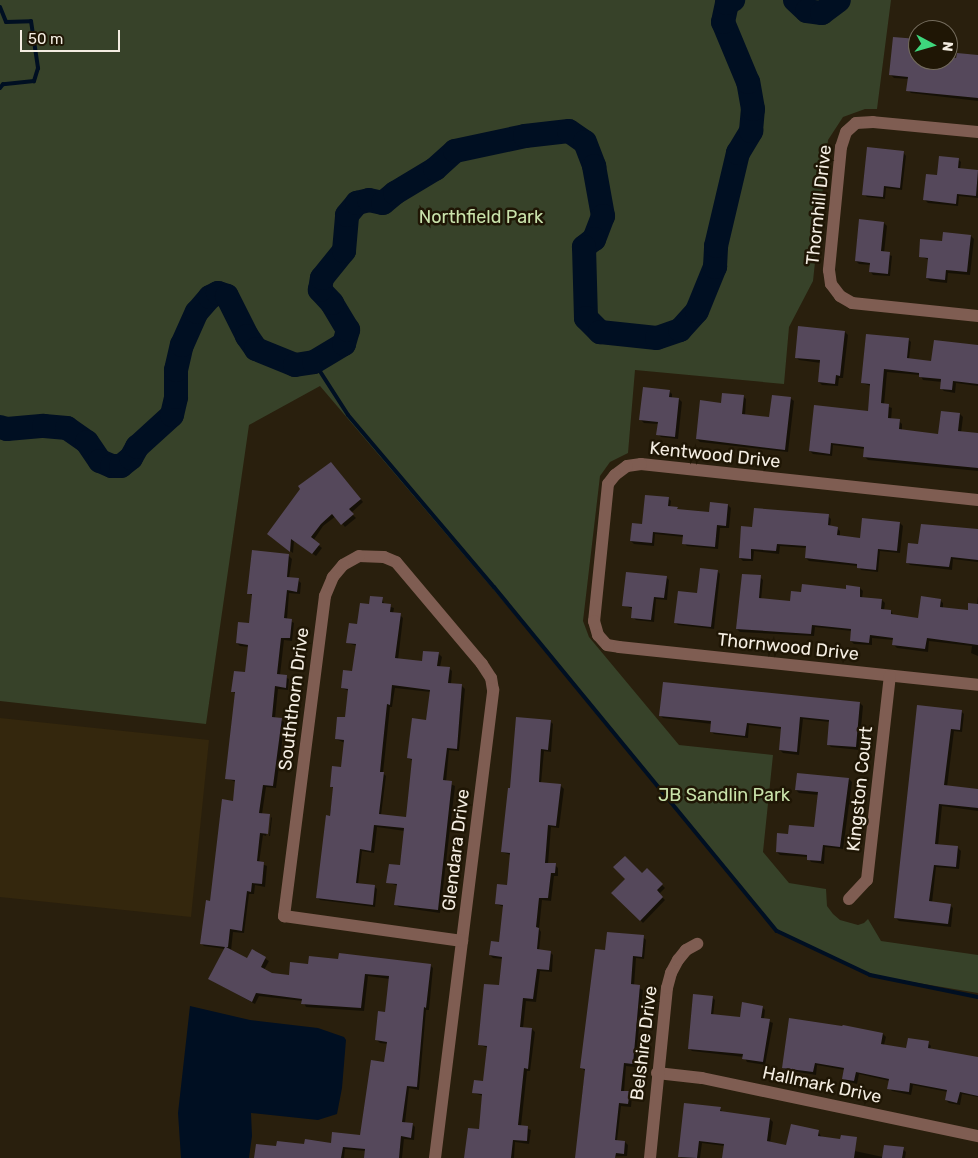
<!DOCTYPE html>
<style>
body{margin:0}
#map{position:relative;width:978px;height:1158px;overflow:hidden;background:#291f0d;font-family:Rubik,sans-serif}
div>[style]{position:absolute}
.built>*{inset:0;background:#34270d}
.green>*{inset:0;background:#374229}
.water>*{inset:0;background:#000f22}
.shadow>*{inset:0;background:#0007}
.stream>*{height:4px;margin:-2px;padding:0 2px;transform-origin:2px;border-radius:2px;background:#000f22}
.river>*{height:24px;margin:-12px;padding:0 12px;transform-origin:12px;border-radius:12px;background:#000f22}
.building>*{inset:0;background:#55485b}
.street>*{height:12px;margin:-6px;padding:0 6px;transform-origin:6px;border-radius:6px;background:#7f5d52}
span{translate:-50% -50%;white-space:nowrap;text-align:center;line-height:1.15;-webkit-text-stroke:5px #1f1605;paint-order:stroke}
.street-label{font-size:18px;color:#f4ede2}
.park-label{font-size:18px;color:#c9e2ab}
.north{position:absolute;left:908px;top:20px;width:50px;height:50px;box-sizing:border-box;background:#1f1605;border:1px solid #746c5d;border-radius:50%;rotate:96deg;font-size:14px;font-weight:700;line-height:20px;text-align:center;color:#f4ede2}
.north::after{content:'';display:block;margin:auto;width:18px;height:22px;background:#3ed77d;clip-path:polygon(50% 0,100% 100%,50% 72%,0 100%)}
.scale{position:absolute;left:20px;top:30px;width:100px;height:22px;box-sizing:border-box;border:2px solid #f4ede2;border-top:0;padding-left:6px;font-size:15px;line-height:18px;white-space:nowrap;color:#f4ede2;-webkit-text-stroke:4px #1f1605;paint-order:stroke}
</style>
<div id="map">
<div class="built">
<i style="clip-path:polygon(0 718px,209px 740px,191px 917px,0 897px)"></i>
</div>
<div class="green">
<i style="clip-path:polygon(0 0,891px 0,877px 109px,865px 109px,843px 117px,828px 140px,813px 281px,789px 327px,784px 384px,635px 370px,628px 453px,610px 462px,600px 476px,583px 621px,589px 637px,679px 745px,773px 755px,763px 852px,789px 883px,826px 889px,827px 906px,833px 914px,840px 920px,858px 925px,864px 923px,868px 919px,881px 941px,978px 955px,978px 993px,870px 975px,777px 931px,580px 691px,320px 386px,249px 425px,206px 724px,0 701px)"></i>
</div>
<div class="water">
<i style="clip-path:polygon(190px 1006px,250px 1020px,318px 1028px,344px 1037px,346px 1040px,342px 1088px,337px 1114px,318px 1120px,251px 1113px,252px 1136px,249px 1158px,181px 1158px,178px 1113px)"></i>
</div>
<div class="shadow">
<i style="clip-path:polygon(918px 41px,918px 60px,948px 60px,948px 58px,957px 59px,978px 56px,978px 101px,911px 93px,908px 90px,909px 79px,894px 78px,891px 75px)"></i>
<i style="clip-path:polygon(903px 152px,906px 156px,902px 190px,886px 188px,885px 199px,867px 197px,864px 194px)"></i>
<i style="clip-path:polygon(958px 159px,961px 162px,960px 169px,978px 171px,978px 198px,959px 196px,958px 206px,928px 203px,925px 200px,938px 177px)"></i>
<i style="clip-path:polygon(884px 223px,887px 226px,884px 253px,892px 256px,890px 276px,873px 275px,870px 271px,871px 265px,859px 264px,856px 261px)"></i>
<i style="clip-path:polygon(971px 236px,974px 239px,970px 275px,948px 273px,947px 283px,930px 281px,927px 278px,929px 260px,920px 256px,943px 243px)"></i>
<i style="clip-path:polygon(845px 332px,848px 335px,843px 378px,839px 378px,838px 386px,822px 385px,819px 382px,821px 363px,799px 360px,796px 357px)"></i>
<i style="clip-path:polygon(908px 339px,911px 342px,909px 359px,932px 362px,978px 346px,978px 386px,956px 383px,955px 393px,944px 391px,941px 388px,942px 382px,923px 380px,920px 375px,887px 372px,884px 405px,892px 408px,891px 420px,899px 421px,902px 424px,902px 431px,940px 435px,960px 414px,963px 417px,961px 433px,978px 435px,978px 471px,868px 460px,865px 457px,865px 449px,833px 445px,832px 456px,813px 454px,810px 451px,869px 412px,871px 386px,862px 383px)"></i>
<i style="clip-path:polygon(669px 391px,672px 394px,672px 399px,679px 399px,682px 402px,678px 439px,661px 437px,658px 434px,659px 424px,644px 423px,641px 420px)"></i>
<i style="clip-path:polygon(743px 396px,746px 399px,745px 416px,770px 418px,790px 398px,794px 401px,788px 452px,700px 442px,697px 439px,722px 404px)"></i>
<i style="clip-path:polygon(334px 466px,363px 502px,351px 513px,356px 518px,345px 527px,336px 516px,323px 526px,313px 541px,322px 548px,316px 556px,294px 541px,293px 553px,271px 537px)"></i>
<i style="clip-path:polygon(668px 498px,671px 501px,670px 508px,679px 510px,710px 513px,728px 505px,731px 508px,729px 528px,720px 528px,718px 549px,687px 546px,684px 543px,684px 537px,655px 534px,654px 546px,634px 544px,631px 541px)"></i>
<i style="clip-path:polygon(828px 516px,831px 519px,830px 527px,837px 528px,840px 531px,840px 537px,861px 539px,900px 523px,903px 526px,900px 553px,880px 551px,878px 572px,861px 570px,858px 566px,809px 561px,806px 558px,807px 548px,780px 546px,779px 554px,754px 551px,753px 561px,743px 561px,740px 558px,753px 528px)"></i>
<i style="clip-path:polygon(978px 531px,978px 562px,953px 559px,952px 570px,910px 565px,907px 562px,920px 545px)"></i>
<i style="clip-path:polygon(253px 551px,289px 556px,292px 559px,289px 578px,298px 580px,301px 583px,300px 594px,289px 593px,287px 619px,294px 623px,292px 641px,284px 640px,280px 675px,289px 679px,288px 690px,278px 689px,275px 718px,284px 722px,281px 752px,276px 788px,266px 787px,262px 814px,270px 816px,266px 836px,263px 835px,259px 863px,267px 866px,265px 887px,255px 885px,254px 894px,249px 894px,244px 933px,233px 932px,231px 951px,248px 960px,252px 951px,269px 961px,264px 970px,272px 974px,290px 976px,309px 965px,339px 961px,430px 965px,433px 968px,429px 1010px,426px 1010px,419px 1090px,409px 1088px,405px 1123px,412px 1124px,415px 1127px,414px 1140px,404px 1139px,402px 1158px,365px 1158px,366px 1151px,345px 1149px,344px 1158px,256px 1158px,277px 1148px,332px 1144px,361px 1137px,385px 1064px,388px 1044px,380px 1043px,377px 1040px,387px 1013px,390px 979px,368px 976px,364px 1011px,306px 1007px,303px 1001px,259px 996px,255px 1004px,213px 981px,225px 949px,204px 946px,201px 943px,234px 802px,236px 782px,226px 778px,236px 695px,233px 691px,246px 674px,249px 647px,240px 646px,237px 643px,250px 624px,253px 596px,248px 593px)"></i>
<i style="clip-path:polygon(717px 571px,720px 574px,714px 629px,678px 625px,675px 622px)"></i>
<i style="clip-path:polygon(666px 577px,669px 580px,667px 600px,656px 599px,654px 622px,636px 620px,633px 617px,633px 609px,623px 605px)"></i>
<i style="clip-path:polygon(760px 577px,763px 580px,761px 600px,792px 602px,860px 588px,863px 591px,862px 598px,882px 600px,885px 603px,884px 610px,891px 611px,894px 616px,919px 619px,940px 600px,943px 603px,943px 608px,969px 611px,977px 605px,978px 596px,978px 656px,971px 653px,972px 646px,929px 641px,928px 652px,897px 648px,894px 645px,894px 640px,872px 638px,872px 645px,854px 644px,851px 641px,852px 631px,815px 627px,814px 636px,740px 632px,737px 629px)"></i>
<i style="clip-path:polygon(evenodd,382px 599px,385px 605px,394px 608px,393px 614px,400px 615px,403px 618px,398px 660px,423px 663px,439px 654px,442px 657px,440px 667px,449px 668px,452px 671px,451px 684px,462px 686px,465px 689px,459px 751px,449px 750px,446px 782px,455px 786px,440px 913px,399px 907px,395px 904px,398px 886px,387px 882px,401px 867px,405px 831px,377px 827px,374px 853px,362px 851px,358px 884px,374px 886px,377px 889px,375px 907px,320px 900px,317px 897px,334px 789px,331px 786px,342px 769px,345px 743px,336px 739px,346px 719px,349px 691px,342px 688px,353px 672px,357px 646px,348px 643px,370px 606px,382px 599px,395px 688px,431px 692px,427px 722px,408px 758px,413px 761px,407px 818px,381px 815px,386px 776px,383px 773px,390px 707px,392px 707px,395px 688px)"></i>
<i style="clip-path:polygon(860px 703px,863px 706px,859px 750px,831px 747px,828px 744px,830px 722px,803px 719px,799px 755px,783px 753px,780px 750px,782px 729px,749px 725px,748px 738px,714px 734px,711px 731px,712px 724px,663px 718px,660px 715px)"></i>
<i style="clip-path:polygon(918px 706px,961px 711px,964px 714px,962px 732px,954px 731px,947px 787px,978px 791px,978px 811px,942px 806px,938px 846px,958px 848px,961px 851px,959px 869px,936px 867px,932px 903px,950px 905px,953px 908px,951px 927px,899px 921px,896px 918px)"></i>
<i style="clip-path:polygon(550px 721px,553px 724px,551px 752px,544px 751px,541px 783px,561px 786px,564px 789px,559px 828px,551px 827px,548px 864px,555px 865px,558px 868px,558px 876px,554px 876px,551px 901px,542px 900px,539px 929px,541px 932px,539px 951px,550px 952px,553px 955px,552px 972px,540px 971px,536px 1002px,526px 1001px,523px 1028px,532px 1029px,535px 1032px,530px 1071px,527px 1071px,521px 1126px,531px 1130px,529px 1144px,515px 1142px,514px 1158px,466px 1158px,480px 1131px,483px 1096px,474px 1093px,484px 1083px,488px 1048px,480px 1045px,500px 987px,503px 959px,493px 958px,490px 955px,500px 943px,504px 907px,496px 904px,509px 887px,511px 855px,502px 852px,511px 789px)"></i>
<i style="clip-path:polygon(798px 774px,849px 779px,852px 782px,843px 849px,825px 847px,824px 864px,811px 862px,808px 857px,780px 855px,777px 852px,789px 836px,815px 828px,819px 795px,799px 793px,796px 790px)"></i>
<i style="clip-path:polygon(271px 817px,272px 818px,270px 836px,269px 836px)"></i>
<i style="clip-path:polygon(647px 870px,665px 888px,659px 894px,665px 900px,643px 923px,613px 893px,627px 879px,642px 875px)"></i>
<i style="clip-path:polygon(643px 937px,646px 940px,644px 959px,636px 958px,634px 986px,643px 990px,635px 1067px,626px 1066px,624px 1092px,632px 1096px,631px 1107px,621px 1106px,617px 1141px,625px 1142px,628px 1145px,627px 1156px,576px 1158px,585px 1071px,582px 1068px,606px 951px)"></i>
<i style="clip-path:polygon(712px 997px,715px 1000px,713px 1016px,741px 1019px,762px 1007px,765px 1010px,764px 1019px,773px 1023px,765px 1065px,747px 1062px,744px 1057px,692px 1051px,689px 1048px)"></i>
<i style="clip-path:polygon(844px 1026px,883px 1034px,886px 1037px,884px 1045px,907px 1049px,928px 1043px,931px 1046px,930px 1049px,978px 1059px,978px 1097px,962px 1094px,960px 1105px,949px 1103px,946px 1100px,948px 1092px,913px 1085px,911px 1095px,892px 1091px,889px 1088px,890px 1081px,859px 1074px,857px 1084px,846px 1081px,843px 1078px,845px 1070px,817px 1065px,816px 1075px,786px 1070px,783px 1067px)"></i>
<i style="clip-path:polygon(720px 1108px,723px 1113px,770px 1119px,773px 1122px,770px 1143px,787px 1146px,818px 1131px,833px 1158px,723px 1158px,725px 1146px,702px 1143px,700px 1158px,680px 1158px)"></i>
<i style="clip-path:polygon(903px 1149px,906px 1152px,905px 1158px,849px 1158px,850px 1150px,883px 1157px)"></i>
</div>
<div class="stream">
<i style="left:0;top:7px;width:16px;rotate:68deg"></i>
<i style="left:6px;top:22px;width:25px;rotate:-2deg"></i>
<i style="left:31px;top:21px;width:48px;rotate:81.5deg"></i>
<i style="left:38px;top:68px;width:14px;rotate:107deg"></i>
<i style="left:34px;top:81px;width:31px;rotate:174deg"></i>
<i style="left:3px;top:84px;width:5px;rotate:127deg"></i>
<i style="left:314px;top:362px;width:63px;rotate:57.3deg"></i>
<i style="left:348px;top:415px;width:226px;rotate:49.7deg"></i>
<i style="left:494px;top:587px;width:445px;rotate:50.6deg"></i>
<i style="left:777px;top:931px;width:103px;rotate:25.3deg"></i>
<i style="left:870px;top:975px;width:110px;rotate:11.5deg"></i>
</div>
<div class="river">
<i style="left:795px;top:0;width:16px;rotate:43deg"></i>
<i style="left:807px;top:11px;width:15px;rotate:8deg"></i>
<i style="left:822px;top:13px;width:21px;rotate:-37deg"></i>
<i style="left:0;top:427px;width:7px;rotate:16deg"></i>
<i style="left:7px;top:429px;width:37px;rotate:-5deg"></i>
<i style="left:44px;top:426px;width:23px;rotate:5deg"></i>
<i style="left:67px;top:428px;width:24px;rotate:35deg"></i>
<i style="left:87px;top:442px;width:23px;rotate:56deg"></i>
<i style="left:100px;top:461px;width:13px;rotate:23deg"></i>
<i style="left:112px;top:466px;width:9px"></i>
<i style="left:121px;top:466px;width:13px;rotate:-39deg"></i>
<i style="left:131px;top:458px;width:13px;rotate:-61deg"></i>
<i style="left:137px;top:447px;width:47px;rotate:-42.4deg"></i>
<i style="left:172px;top:415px;width:18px;rotate:-77deg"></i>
<i style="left:176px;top:397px;width:27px;rotate:-90deg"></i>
<i style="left:176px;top:370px;width:26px;rotate:-77deg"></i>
<i style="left:182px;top:345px;width:36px;rotate:-66deg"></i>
<i style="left:197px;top:312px;width:20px;rotate:-49deg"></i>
<i style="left:210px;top:297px;width:9px;rotate:-27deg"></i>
<i style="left:218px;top:293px;width:9px;rotate:18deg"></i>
<i style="left:227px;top:296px;width:45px;rotate:63.4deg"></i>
<i style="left:247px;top:336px;width:16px;rotate:55deg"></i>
<i style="left:256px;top:349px;width:42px;rotate:22.3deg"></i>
<i style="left:295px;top:365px;width:19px;rotate:-9deg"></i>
<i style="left:314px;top:362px;width:35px;rotate:-31deg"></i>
<i style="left:344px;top:344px;width:15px;rotate:-74deg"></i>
<i style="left:348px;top:330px;width:31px;rotate:-121deg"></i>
<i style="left:332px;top:303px;width:18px;rotate:-133deg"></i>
<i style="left:320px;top:290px;width:12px;rotate:-81deg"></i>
<i style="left:322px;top:278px;width:35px;rotate:-51deg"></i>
<i style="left:344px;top:251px;width:36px;rotate:-85deg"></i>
<i style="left:347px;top:215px;width:16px;rotate:-50deg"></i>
<i style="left:357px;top:203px;width:12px;rotate:-14deg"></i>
<i style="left:369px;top:200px;width:14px;rotate:12deg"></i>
<i style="left:383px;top:203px;width:16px;rotate:-40deg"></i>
<i style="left:395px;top:193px;width:47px;rotate:-31deg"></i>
<i style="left:435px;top:169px;width:27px;rotate:-42deg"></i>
<i style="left:455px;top:151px;width:72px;rotate:-12.1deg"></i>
<i style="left:525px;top:136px;width:44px;rotate:-6.5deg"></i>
<i style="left:569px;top:131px;width:19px;rotate:35deg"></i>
<i style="left:585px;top:142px;width:26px;rotate:69deg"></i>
<i style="left:594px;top:166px;width:51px;rotate:79.8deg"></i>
<i style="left:603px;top:216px;width:25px;rotate:111deg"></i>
<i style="left:594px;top:239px;width:13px;rotate:141deg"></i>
<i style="left:584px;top:247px;width:71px;rotate:88.4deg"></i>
<i style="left:586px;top:318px;width:20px;rotate:45deg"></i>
<i style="left:600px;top:332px;width:57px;rotate:6deg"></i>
<i style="left:657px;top:338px;width:24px;rotate:-19deg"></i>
<i style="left:680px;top:330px;width:25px;rotate:-48deg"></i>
<i style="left:697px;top:311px;width:48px;rotate:-67.8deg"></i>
<i style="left:715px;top:267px;width:21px;rotate:-87deg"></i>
<i style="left:716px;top:246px;width:96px;rotate:-76.7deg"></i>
<i style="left:738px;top:153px;width:26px;rotate:-59deg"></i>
<i style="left:751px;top:131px;width:22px;rotate:-85deg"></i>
<i style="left:753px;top:109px;width:27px;rotate:-100deg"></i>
<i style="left:748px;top:82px;width:65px;rotate:-112.6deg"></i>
<i style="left:723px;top:22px;width:19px;rotate:-78deg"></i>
<i style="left:727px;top:3px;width:7px;rotate:-27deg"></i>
</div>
<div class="building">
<i style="clip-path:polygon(893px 37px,918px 39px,918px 60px,948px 60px,948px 57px,956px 58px,957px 53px,978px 55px,978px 98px,906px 91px,908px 77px,889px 75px)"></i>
<i style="clip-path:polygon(867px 147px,904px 151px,900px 188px,884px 186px,883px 197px,862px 195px)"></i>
<i style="clip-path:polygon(939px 156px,959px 158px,958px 168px,978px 170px,976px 196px,957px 194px,956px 204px,923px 200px,926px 174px,937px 175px)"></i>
<i style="clip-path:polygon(859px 219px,884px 222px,881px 251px,890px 252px,888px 274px,869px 272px,870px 263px,855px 261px)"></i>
<i style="clip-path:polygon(943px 232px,971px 235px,967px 272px,946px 270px,945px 280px,926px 278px,928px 258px,919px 257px,920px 239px,942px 241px)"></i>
<i style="clip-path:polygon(798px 326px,845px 331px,840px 376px,836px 375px,835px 384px,818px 382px,820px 360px,795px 358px)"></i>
<i style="clip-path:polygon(866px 334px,909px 338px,907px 358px,931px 361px,934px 340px,978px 345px,978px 384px,953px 381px,952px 390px,940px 389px,941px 379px,919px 377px,919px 373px,884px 369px,881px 403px,889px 404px,888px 418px,900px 419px,899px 429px,938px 434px,941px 411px,960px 413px,958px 431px,978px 433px,978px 468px,863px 457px,864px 447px,831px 443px,830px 454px,809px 451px,814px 405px,868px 411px,870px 384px,861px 383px)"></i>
<i style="clip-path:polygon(643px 387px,670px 390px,669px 397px,679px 398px,675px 437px,656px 435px,658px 422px,639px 420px)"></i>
<i style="clip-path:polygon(722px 393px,744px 395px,742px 414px,769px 417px,772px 395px,791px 397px,785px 450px,696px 439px,700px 400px,721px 403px)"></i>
<i style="clip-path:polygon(331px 462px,361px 499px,349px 509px,354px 514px,341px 525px,332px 514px,321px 524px,311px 537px,320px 544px,312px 554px,291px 539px,290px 552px,267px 534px,300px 489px,298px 486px)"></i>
<i style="clip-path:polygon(645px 495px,669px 497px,668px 506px,678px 507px,677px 509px,709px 512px,710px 502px,728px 504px,726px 526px,717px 525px,715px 547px,682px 544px,683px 535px,653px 532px,652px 543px,630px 541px,632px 523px,642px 524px)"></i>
<i style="clip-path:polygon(754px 508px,829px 514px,828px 525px,838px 527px,837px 535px,860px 538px,862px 518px,900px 522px,897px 551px,878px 549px,876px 570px,857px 568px,857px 564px,805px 558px,806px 546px,777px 544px,776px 551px,751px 549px,751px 559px,739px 558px,741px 526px,752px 527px)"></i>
<i style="clip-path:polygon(921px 524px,978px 529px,978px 560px,951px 557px,949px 567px,906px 563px,908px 543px,918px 544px)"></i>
<i style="clip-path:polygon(252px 550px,289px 554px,287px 577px,299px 578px,297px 592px,287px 590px,284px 618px,292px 619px,290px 638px,281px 638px,277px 674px,287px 675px,286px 688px,275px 686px,272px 717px,282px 718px,278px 748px,273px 786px,263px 785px,259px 813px,270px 814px,268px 834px,260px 833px,257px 861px,264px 862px,262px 884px,252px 883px,251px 892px,247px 891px,242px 931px,230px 929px,228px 947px,226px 947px,247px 958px,252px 949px,266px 957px,261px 967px,272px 973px,289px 975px,290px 962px,308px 964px,309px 956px,338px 959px,339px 953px,431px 964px,426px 1008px,424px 1007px,417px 1087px,407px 1086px,402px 1122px,413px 1123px,411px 1138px,401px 1136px,399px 1158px,364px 1158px,365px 1149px,343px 1147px,341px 1158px,254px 1158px,256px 1144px,276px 1146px,277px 1141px,304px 1144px,305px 1139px,331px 1143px,332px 1132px,360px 1135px,371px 1060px,384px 1062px,387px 1042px,375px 1040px,378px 1011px,385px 1012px,389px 976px,365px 974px,361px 1008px,301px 1004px,302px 999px,256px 993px,252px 1002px,208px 979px,225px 947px,200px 944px,206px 900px,210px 901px,222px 799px,233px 801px,235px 780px,225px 779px,235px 692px,231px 692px,234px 671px,245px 672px,248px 645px,236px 643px,238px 622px,249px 623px,252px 594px,247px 594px)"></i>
<i style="clip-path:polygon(700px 568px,718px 570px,711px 627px,674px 623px,678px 591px,697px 593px)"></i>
<i style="clip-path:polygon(626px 572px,667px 576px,664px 598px,654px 597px,651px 620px,631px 618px,632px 607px,622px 606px)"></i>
<i style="clip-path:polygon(742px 574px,761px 575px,759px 598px,790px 601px,791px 591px,801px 592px,802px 584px,846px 589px,846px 585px,860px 587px,860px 597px,882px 599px,881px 609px,891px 610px,891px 614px,918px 618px,921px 596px,941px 599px,940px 607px,968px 610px,968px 603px,978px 604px,978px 645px,927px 638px,925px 649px,892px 645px,893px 638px,870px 635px,869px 643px,850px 641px,851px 629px,812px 625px,811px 634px,736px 629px)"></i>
<i style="clip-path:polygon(evenodd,370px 596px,383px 597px,382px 603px,391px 604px,390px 612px,401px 613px,395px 658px,422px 661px,423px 651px,439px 652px,437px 666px,450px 667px,448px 683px,462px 684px,457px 749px,447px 748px,443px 780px,452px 781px,438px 910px,394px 905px,397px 884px,386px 883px,389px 864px,400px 865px,404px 828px,374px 825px,371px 851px,360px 849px,356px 883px,375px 885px,373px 905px,316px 898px,326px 815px,330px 816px,333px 787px,330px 787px,332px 766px,341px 767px,344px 740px,335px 739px,337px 717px,345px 717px,348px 689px,341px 688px,343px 670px,352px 671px,356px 644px,346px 643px,349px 623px,357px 624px,360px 603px,369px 604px,370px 596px,392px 685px,430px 690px,426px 720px,412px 718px,407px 758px,412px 759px,406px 817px,379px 814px,384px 772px,380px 772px,387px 704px,390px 705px,392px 685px)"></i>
<i style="clip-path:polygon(663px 682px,860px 702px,856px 747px,827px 745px,829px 720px,800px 717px,797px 752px,779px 750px,781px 727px,747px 723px,745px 736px,710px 732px,711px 721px,659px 716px)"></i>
<i style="clip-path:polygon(917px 705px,962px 710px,960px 730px,951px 729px,944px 785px,978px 789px,978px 808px,939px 804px,935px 844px,958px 846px,956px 867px,934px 865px,929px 901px,951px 904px,948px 924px,894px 918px)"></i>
<i style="clip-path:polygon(516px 717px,551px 720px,548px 750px,541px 749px,539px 782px,561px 784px,556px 826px,548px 825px,545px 863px,556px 863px,555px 873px,551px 873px,548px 898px,539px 898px,536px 927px,539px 928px,537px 949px,551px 951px,549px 970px,537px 969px,533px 999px,523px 998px,520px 1027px,532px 1028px,528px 1069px,524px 1068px,518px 1125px,528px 1126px,527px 1141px,513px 1140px,511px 1158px,464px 1158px,468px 1128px,479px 1129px,482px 1094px,472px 1093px,474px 1080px,483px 1081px,487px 1046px,478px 1045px,484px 984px,499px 985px,502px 957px,489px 955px,491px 941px,499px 942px,503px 905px,495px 904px,497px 884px,507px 885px,510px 853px,501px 852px,508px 788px,510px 788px)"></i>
<i style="clip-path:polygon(797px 773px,849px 778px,840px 847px,823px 845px,821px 861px,807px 860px,807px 855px,776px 852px,777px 833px,788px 834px,789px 825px,814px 827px,818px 792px,795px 790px)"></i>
<i style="clip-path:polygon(625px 856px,642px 873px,647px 868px,663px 884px,657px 890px,663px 897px,640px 921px,611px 893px,625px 879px,613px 867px)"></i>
<i style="clip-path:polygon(607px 932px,644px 935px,642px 957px,633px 956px,631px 984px,640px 985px,633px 1064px,624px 1063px,621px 1091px,630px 1091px,628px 1104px,619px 1103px,615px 1140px,625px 1141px,624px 1154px,616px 1153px,615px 1158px,575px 1158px,585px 1069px,580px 1068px,595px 949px,605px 950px)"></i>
<i style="clip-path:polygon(693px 994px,713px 996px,711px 1014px,740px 1017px,742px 1002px,763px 1006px,761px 1018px,770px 1019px,763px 1062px,742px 1059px,743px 1054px,688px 1049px)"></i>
<i style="clip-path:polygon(789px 1018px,842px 1026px,843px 1025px,883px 1033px,881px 1044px,906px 1048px,908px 1038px,929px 1041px,928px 1048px,978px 1057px,978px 1096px,960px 1092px,957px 1103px,945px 1100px,947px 1090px,910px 1083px,909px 1092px,887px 1089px,889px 1079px,856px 1072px,854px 1081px,842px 1079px,844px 1068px,815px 1063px,813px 1072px,782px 1068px)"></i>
<i style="clip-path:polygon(684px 1103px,721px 1107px,720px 1111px,770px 1118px,767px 1141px,786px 1145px,791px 1124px,819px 1130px,818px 1136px,840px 1139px,841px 1135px,857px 1137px,854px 1158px,722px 1158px,724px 1144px,699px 1141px,697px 1158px,678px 1157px)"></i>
<i style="clip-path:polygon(884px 1145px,904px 1147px,902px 1158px,882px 1158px)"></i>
</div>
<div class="street">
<i style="left:978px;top:132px;width:105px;rotate:-174.6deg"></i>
<i style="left:873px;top:122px;width:17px;rotate:177deg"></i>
<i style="left:856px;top:123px;width:13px;rotate:138deg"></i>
<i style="left:846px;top:132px;width:16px;rotate:108deg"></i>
<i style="left:841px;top:147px;width:124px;rotate:95.6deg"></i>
<i style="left:829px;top:270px;width:14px;rotate:82deg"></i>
<i style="left:831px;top:284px;width:15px;rotate:53deg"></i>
<i style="left:840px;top:296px;width:14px;rotate:30deg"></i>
<i style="left:852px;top:303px;width:127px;rotate:5.9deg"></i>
<i style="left:978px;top:500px;width:339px;rotate:-173.9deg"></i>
<i style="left:641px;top:464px;width:14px;rotate:172deg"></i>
<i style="left:627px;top:466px;width:15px;rotate:143deg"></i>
<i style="left:615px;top:475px;width:11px;rotate:128deg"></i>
<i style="left:608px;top:484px;width:138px;rotate:95.8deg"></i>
<i style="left:594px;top:621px;width:15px;rotate:74deg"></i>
<i style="left:598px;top:635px;width:13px;rotate:48deg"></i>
<i style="left:607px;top:645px;width:12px;rotate:9deg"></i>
<i style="left:619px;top:647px;width:361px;rotate:6deg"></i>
<i style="left:849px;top:899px;width:26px;rotate:-47deg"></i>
<i style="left:867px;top:880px;width:205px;rotate:-83.6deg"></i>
<i style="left:657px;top:1073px;width:45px;rotate:6.3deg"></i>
<i style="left:702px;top:1078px;width:282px;rotate:11.9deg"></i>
<i style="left:435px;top:1158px;width:472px;rotate:-82.9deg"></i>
<i style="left:493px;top:690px;width:12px;rotate:-99deg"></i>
<i style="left:491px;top:678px;width:17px;rotate:-123deg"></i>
<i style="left:482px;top:664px;width:133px;rotate:-130.1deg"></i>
<i style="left:396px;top:562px;width:13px;rotate:-157deg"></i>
<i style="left:384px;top:557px;width:25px;rotate:-178deg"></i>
<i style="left:359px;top:556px;width:18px;rotate:151deg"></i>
<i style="left:343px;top:565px;width:16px;rotate:130deg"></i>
<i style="left:333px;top:577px;width:21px;rotate:113deg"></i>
<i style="left:325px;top:596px;width:323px;rotate:97.3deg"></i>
<i style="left:284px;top:916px;width:180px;rotate:8deg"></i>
<i style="left:650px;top:1158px;width:171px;rotate:-84.3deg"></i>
<i style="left:667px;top:988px;width:16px;rotate:-75deg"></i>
<i style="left:671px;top:973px;width:15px;rotate:-62deg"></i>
<i style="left:678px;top:960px;width:13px;rotate:-51deg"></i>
<i style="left:686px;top:950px;width:13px;rotate:-29deg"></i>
</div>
<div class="street-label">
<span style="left:819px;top:205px;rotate:-84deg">Thornhill Drive</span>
<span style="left:715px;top:455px;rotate:6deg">Kentwood Drive</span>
<span style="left:788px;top:647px;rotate:6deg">Thornwood Drive</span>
<span style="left:294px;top:699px;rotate:-83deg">Souththorn Drive</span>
<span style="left:860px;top:789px;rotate:-84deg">Kingston Court</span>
<span style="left:456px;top:850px;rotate:-83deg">Glendara Drive</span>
<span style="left:644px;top:1043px;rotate:-83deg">Belshire Drive</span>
<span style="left:822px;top:1085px;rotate:12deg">Hallmark Drive</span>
</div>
<div class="park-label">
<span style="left:481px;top:217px">Northfield Park</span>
<span style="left:724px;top:795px">JB Sandlin Park</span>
</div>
<div class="north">N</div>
<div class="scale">50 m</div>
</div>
